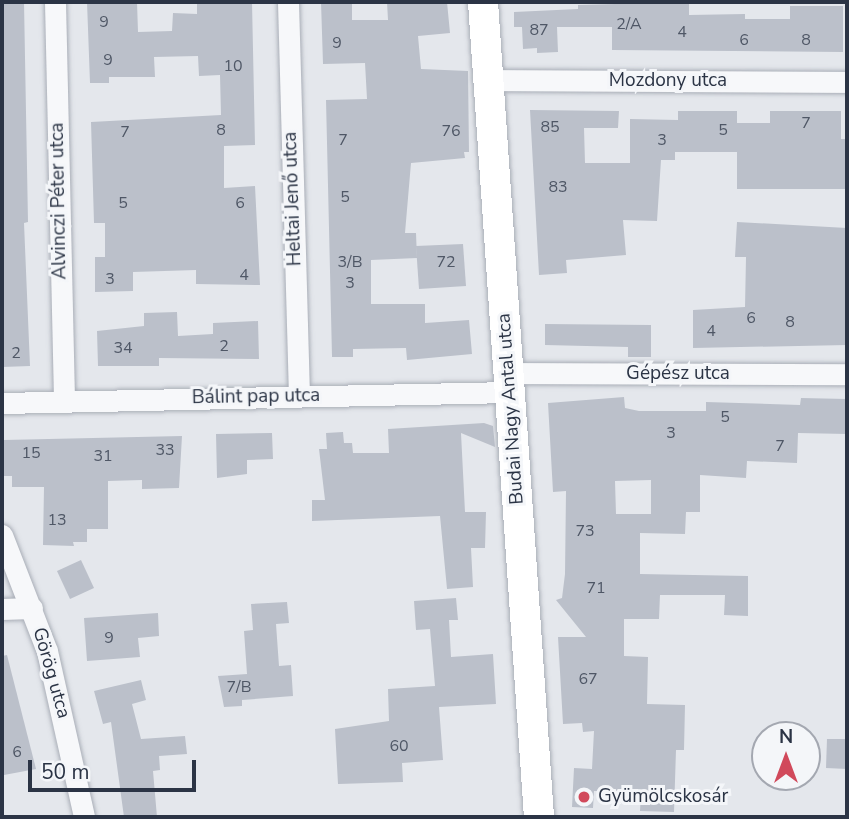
<!DOCTYPE html>
<meta charset="utf-8">
<style>
body{margin:0}
#map{position:relative;width:849px;height:819px;overflow:hidden;background:#e4e7ec;font-family:"Nunito Sans",sans-serif}
div>[style]{position:absolute}
.building>*{inset:0;background:#bbc0ca}
.roads{filter:drop-shadow(0 0 2px #a9aeb7) drop-shadow(0 0 2px #a9aeb7)}
.street>*{height:21px;margin:-10.5px;padding:0 10.5px;transform-origin:10.5px;border-radius:10.5px;background:#f7f8fa}
.secondary>*{height:30px;margin:-15px;padding:0 15px;transform-origin:15px;border-radius:15px;background:#fff}
.dots>*{width:19px;height:19px;translate:-50% -50%;box-sizing:border-box;border:4px solid #f4f6f9;border-radius:50%}
span{translate:-50% -50%;white-space:nowrap;text-align:center;line-height:1.15;-webkit-text-stroke:6px #f4f6f9;paint-order:stroke}
.number-label{font-size:16px;color:#4f5766}
.number-label span{-webkit-text-stroke-width:0}
.street-label{font-size:19px;color:#2b3445}
.poi-label{font-size:19px;color:#2b3445}
.left{translate:0 -50%;text-align:left}
.frame{position:absolute;inset:0;border:4px solid #2b3445;pointer-events:none}
.north{position:absolute;left:751px;top:721px;width:70px;height:70px;box-sizing:border-box;background:#f4f6f9;border:2px solid #a4a8b1;border-radius:50%;rotate:0deg;font-size:19px;font-weight:700;line-height:28px;text-align:center;color:#2b3445}
.north::after{content:'';display:block;margin:auto;width:24px;height:32px;background:#d1495b;clip-path:polygon(50% 0,100% 100%,50% 72%,0 100%)}
.scale{position:absolute;left:28px;top:760px;width:168px;height:32px;box-sizing:border-box;border:4px solid #2b3445;border-top:0;padding-left:9px;font-size:21px;line-height:24px;white-space:nowrap;color:#2b3445;-webkit-text-stroke:5px #f4f6f9;paint-order:stroke}
</style>
<div id="map">
<div class="building">
<i style="clip-path:polygon(2px 2px,24px 2px,28px 222px,24px 223px,30px 366px,2px 367px)"></i>
<i style="clip-path:polygon(87px 2px,137px 2px,138px 32px,172px 31px,173px 13px,197px 14px,197px 2px,252px 2px,255px 145px,224px 146px,224px 188px,255px 186px,260px 285px,196px 284px,196px 270px,133px 272px,133px 291px,95px 292px,95px 257px,105px 257px,105px 223px,94px 223px,91px 122px,221px 115px,220px 75px,199px 76px,198px 56px,154px 57px,155px 77px,109px 77px,109px 83px,90px 83px)"></i>
<i style="clip-path:polygon(321px 2px,352px 2px,352px 20px,388px 20px,387px 2px,447px 2px,450px 33px,418px 36px,421px 69px,468px 71px,469px 152px,464px 152px,465px 158px,411px 163px,405px 233px,416px 233px,417px 258px,371px 260px,371px 304px,425px 304px,425px 323px,469px 320px,472px 354px,407px 360px,406px 348px,353px 349px,353px 357px,332px 357px,326px 100px,367px 99px,365px 63px,323px 64px)"></i>
<i style="clip-path:polygon(689px 2px,689px 15px,745px 14px,745px 19px,790px 19px,790px 6px,843px 6px,843px 52px,612px 50px,612px 27px,557px 27px,558px 52px,537px 53px,537px 48px,523px 49px,522px 27px,514px 27px,514px 12px,578px 9px,578px 5px)"></i>
<i style="clip-path:polygon(530px 110px,619px 111px,618px 128px,584px 128px,585px 163px,630px 163px,630px 119px,678px 120px,678px 111px,737px 111px,737px 123px,770px 123px,770px 111px,841px 111px,841px 139px,847px 139px,845px 189px,737px 189px,737px 152px,675px 152px,675px 160px,661px 160px,657px 221px,623px 220px,626px 255px,566px 260px,567px 273px,539px 275px)"></i>
<i style="clip-path:polygon(737px 222px,847px 228px,847px 345px,693px 348px,693px 310px,745px 307px,746px 257px,735px 257px)"></i>
<i style="clip-path:polygon(463px 244px,466px 286px,419px 289px,416px 246px)"></i>
<i style="clip-path:polygon(177px 312px,178px 336px,213px 334px,213px 323px,258px 321px,259px 359px,159px 358px,159px 366px,98px 366px,97px 331px,144px 326px,144px 313px)"></i>
<i style="clip-path:polygon(545px 324px,651px 325px,651px 357px,628px 357px,628px 347px,545px 345px)"></i>
<i style="clip-path:polygon(evenodd,624px 397px,625px 408px,639px 411px,706px 411px,706px 402px,800px 405px,801px 398px,847px 399px,847px 434px,798px 433px,797px 463px,747px 461px,746px 478px,700px 475px,700px 512px,686px 512px,685px 534px,640px 533px,640px 574px,748px 576px,748px 616px,724px 615px,725px 595px,660px 595px,659px 619px,624px 619px,624px 656px,648px 657px,647px 704px,685px 705px,684px 750px,676px 750px,674px 812px,640px 811px,641px 792px,594px 791px,593px 808px,572px 807px,574px 768px,592px 769px,594px 731px,583px 732px,582px 723px,563px 724px,558px 637px,586px 637px,556px 600px,562px 598px,565px 574px,566px 491px,553px 492px,548px 403px,624px 397px,651px 480px,651px 514px,616px 514px,615px 481px,651px 480px)"></i>
<i style="clip-path:polygon(484px 423px,493px 426px,495px 447px,461px 433px,465px 512px,486px 512px,485px 548px,471px 548px,473px 587px,447px 589px,440px 516px,312px 521px,312px 500px,325px 500px,319px 449px,327px 449px,326px 433px,343px 432px,344px 443px,352px 443px,353px 453px,389px 453px,388px 429px)"></i>
<i style="clip-path:polygon(272px 433px,273px 459px,247px 460px,247px 474px,217px 478px,216px 434px)"></i>
<i style="clip-path:polygon(182px 436px,179px 488px,142px 489px,142px 480px,108px 481px,108px 529px,87px 529px,87px 542px,73px 542px,74px 546px,43px 545px,44px 487px,12px 487px,12px 476px,4px 476px,4px 440px)"></i>
<i style="clip-path:polygon(81px 560px,94px 588px,70px 599px,57px 571px)"></i>
<i style="clip-path:polygon(456px 598px,458px 620px,449px 620px,451px 657px,493px 654px,496px 704px,439px 707px,443px 760px,402px 763px,403px 782px,338px 784px,335px 729px,389px 721px,388px 689px,435px 686px,430px 629px,416px 630px,414px 601px)"></i>
<i style="clip-path:polygon(287px 602px,289px 623px,276px 624px,279px 666px,291px 665px,293px 696px,242px 700px,242px 706px,224px 707px,218px 676px,247px 674px,244px 631px,253px 630px,251px 604px)"></i>
<i style="clip-path:polygon(158px 613px,159px 636px,138px 638px,140px 657px,87px 661px,84px 618px)"></i>
<i style="clip-path:polygon(7px 655px,36px 769px,4px 775px,2px 656px)"></i>
<i style="clip-path:polygon(141px 680px,146px 700px,132px 704px,141px 739px,185px 736px,187px 754px,159px 756px,160px 770px,153px 771px,157px 817px,124px 817px,111px 722px,103px 724px,94px 691px)"></i>
<i style="clip-path:polygon(827px 739px,847px 739px,847px 769px,826px 768px)"></i>
</div>
<div class="roads">
<div class="street">
<i style="left:55px;top:2px;width:399px;rotate:88.7deg"></i>
<i style="left:288px;top:2px;width:394px;rotate:88.4deg"></i>
<i style="left:488px;top:80px;width:359px;rotate:0.3deg"></i>
<i style="left:509px;top:373px;width:338px;rotate:0.2deg"></i>
<i style="left:2px;top:403px;width:508px;rotate:-1.24deg"></i>
<i style="left:2px;top:535px;width:124px;rotate:68.8deg"></i>
<i style="left:47px;top:651px;width:170px;rotate:77.4deg"></i>
<i style="left:2px;top:609px;width:30px;rotate:-2deg"></i>
</div>
<div class="secondary">
<i style="left:483px;top:2px;width:817px;rotate:86.07deg"></i>
</div>
</div>
<div class="dots">
<i style="left:584px;top:797px;background:#d1495b"></i>
</div>
<div class="number-label">
<span style="left:104px;top:22px">9</span>
<span style="left:629px;top:24px">2/A</span>
<span style="left:539px;top:30px">87</span>
<span style="left:682px;top:32px">4</span>
<span style="left:744px;top:40px">6</span>
<span style="left:806px;top:40px">8</span>
<span style="left:337px;top:43px">9</span>
<span style="left:108px;top:60px">9</span>
<span style="left:233px;top:66px">10</span>
<span style="left:806px;top:123px">7</span>
<span style="left:550px;top:127px">85</span>
<span style="left:221px;top:130px">8</span>
<span style="left:723px;top:130px">5</span>
<span style="left:451px;top:131px">76</span>
<span style="left:125px;top:132px">7</span>
<span style="left:343px;top:140px">7</span>
<span style="left:662px;top:140px">3</span>
<span style="left:558px;top:187px">83</span>
<span style="left:345px;top:197px">5</span>
<span style="left:123px;top:203px">5</span>
<span style="left:240px;top:203px">6</span>
<span style="left:350px;top:262px">3/B</span>
<span style="left:446px;top:262px">72</span>
<span style="left:244px;top:275px">4</span>
<span style="left:110px;top:279px">3</span>
<span style="left:350px;top:283px">3</span>
<span style="left:751px;top:318px">6</span>
<span style="left:790px;top:322px">8</span>
<span style="left:711px;top:331px">4</span>
<span style="left:224px;top:346px">2</span>
<span style="left:123px;top:348px">34</span>
<span style="left:16px;top:353px">2</span>
<span style="left:725px;top:417px">5</span>
<span style="left:671px;top:433px">3</span>
<span style="left:780px;top:446px">7</span>
<span style="left:165px;top:450px">33</span>
<span style="left:31px;top:453px">15</span>
<span style="left:103px;top:456px">31</span>
<span style="left:57px;top:520px">13</span>
<span style="left:585px;top:531px">73</span>
<span style="left:596px;top:588px">71</span>
<span style="left:109px;top:638px">9</span>
<span style="left:588px;top:679px">67</span>
<span style="left:239px;top:687px">7/B</span>
<span style="left:399px;top:746px">60</span>
<span style="left:17px;top:752px">6</span>
</div>
<div class="street-label">
<span style="left:668px;top:81px">Mozdony utca</span>
<span style="left:293px;top:199px;rotate:-92deg">Heltai Jenő utca</span>
<span style="left:59px;top:201px;rotate:-91deg">Alvinczi Péter utca</span>
<span style="left:678px;top:374px">Gépész utca</span>
<span style="left:256px;top:397px;rotate:-1deg">Bálint pap utca</span>
<span style="left:511px;top:409px;rotate:-94deg">Budai Nagy Antal utca</span>
<span style="left:51px;top:673px;rotate:74deg">Görög utca</span>
</div>
<div class="poi-label">
<span class="left" style="left:598px;top:797px">Gyümölcskosár</span>
</div>
<div class="frame"></div>
<div class="north">N</div>
<div class="scale">50 m</div>
</div>
